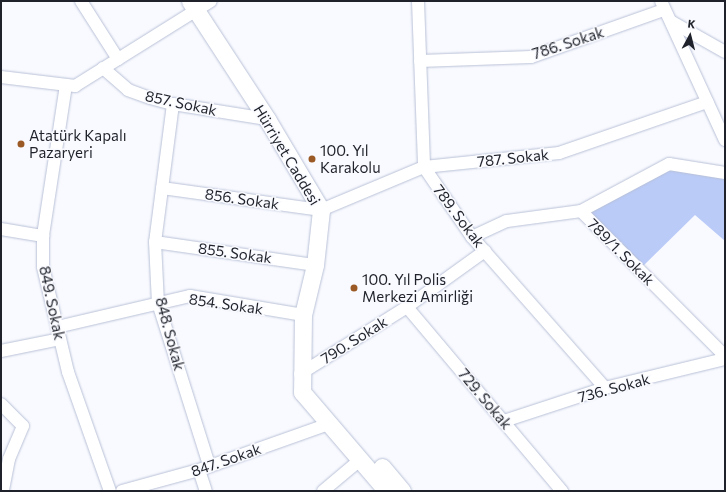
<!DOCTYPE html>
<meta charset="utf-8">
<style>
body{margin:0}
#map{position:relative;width:726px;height:492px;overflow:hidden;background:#f9faff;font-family:Commissioner,sans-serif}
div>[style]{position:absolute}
.green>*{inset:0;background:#bacbf8}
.roads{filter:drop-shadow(0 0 1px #b9c1d7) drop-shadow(0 0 1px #b9c1d7)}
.street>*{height:12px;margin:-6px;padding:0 6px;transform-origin:6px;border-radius:6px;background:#fff}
.secondary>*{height:17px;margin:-8.5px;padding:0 8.5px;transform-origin:8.5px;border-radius:8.5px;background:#fff}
.dots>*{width:11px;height:11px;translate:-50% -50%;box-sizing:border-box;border:2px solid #f9faff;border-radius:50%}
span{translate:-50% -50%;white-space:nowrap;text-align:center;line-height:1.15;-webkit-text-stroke:3px #f9faff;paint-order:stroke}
.street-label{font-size:15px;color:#1f222a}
.poi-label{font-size:15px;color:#1f222a}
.left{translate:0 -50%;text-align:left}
.frame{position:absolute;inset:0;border:2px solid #1f222a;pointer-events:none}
.north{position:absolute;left:670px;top:16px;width:40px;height:40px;-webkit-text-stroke:3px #f9faff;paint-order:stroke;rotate:7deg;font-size:11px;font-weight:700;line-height:16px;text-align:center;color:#1f222a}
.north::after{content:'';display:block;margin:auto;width:14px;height:18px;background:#1f222a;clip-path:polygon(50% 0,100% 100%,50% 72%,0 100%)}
</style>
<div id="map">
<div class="green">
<i style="clip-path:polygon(667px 168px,725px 176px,725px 241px,695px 215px,641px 268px,585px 212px)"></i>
</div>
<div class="roads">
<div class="street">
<i style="left:81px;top:1px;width:69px;rotate:57.5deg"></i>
<i style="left:418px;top:1px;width:166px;rotate:87.9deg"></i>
<i style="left:424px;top:167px;width:85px;rotate:55.6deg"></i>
<i style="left:472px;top:237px;width:201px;rotate:48.6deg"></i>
<i style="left:661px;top:1px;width:153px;rotate:65.3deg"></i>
<i style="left:672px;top:22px;width:61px;rotate:29.5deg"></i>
<i style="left:420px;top:61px;width:111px;rotate:-2.1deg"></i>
<i style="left:531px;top:57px;width:141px;rotate:-19.5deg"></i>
<i style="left:103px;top:68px;width:33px;rotate:41deg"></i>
<i style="left:128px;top:90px;width:23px;rotate:20deg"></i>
<i style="left:150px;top:98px;width:24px;rotate:15deg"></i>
<i style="left:173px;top:104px;width:95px;rotate:9.1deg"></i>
<i style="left:1px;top:77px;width:75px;rotate:6.9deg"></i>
<i style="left:75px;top:86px;width:160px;rotate:-32deg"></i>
<i style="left:66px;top:85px;width:153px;rotate:98.7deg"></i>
<i style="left:43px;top:236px;width:31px;rotate:90deg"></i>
<i style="left:43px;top:267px;width:108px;rotate:76.6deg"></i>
<i style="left:68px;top:372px;width:126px;rotate:70.6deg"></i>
<i style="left:173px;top:104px;width:139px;rotate:97.4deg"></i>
<i style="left:155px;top:242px;width:61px;rotate:87.2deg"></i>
<i style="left:158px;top:303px;width:170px;rotate:72.5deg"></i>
<i style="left:162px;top:188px;width:161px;rotate:7.9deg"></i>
<i style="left:321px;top:210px;width:112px;rotate:-22.7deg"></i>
<i style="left:424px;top:167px;width:136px;rotate:-5.9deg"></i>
<i style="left:559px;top:153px;width:157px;rotate:-19deg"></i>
<i style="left:581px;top:211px;width:100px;rotate:-28.1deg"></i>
<i style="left:669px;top:164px;width:57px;rotate:9.1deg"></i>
<i style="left:1px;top:229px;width:43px;rotate:9.5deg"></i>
<i style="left:472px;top:237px;width:38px;rotate:-25deg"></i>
<i style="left:507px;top:221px;width:75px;rotate:-7.7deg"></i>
<i style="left:581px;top:211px;width:204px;rotate:45.2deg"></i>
<i style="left:155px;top:242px;width:162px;rotate:8.2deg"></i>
<i style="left:407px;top:307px;width:241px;rotate:49.9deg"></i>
<i style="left:57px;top:327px;width:137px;rotate:-13.1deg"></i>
<i style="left:190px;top:296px;width:115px;rotate:9.5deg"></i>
<i style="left:1px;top:351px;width:60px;rotate:-11.5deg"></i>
<i style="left:300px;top:374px;width:126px;rotate:-32.1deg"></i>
<i style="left:407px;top:307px;width:96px;rotate:-35.7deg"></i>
<i style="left:1px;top:404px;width:31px;rotate:45deg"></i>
<i style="left:23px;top:426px;width:36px;rotate:113deg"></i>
<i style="left:9px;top:459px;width:33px;rotate:101deg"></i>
<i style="left:504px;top:421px;width:106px;rotate:-18.1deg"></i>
<i style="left:605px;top:388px;width:123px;rotate:-13.6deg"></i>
<i style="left:199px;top:470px;width:22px;rotate:72deg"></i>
<i style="left:122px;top:491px;width:80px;rotate:-15.3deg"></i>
<i style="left:199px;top:470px;width:138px;rotate:-19.5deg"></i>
<i style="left:323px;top:491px;width:48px;rotate:-40deg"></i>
</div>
<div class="secondary">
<i style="left:190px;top:1px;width:141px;rotate:56.9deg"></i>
<i style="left:267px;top:119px;width:106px;rotate:59.3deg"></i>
<i style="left:321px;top:210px;width:55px;rotate:96.2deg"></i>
<i style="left:315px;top:265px;width:51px;rotate:103.5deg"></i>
<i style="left:303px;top:315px;width:77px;rotate:90.7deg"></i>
<i style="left:302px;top:392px;width:130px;rotate:49.4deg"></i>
<i style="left:382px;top:467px;width:31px;rotate:50deg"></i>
</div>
</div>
<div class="dots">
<i style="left:21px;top:144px;background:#9a5925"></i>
<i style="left:312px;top:159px;background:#9a5925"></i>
<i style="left:354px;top:288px;background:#9a5925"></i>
</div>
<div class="street-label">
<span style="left:568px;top:43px;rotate:-18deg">786. Sokak</span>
<span style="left:181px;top:103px;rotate:12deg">857. Sokak</span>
<span style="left:287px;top:155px;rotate:59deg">Hürriyet Caddesi</span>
<span style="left:513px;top:158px;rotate:-6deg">787. Sokak</span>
<span style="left:242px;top:199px;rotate:8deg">856. Sokak</span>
<span style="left:459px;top:216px;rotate:53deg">789. Sokak</span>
<span style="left:621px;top:252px;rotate:45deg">789/1. Sokak</span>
<span style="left:235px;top:253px;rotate:8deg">855. Sokak</span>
<span style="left:52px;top:303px;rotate:78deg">849. Sokak</span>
<span style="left:226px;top:304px;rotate:8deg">854. Sokak</span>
<span style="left:170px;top:334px;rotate:75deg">848. Sokak</span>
<span style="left:354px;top:340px;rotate:-32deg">790. Sokak</span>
<span style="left:614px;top:388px;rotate:-15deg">736. Sokak</span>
<span style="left:485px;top:399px;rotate:50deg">729. Sokak</span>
<span style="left:226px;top:460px;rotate:-19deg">847. Sokak</span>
</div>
<div class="poi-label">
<span class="left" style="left:29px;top:144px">Atatürk Kapalı<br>Pazaryeri</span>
<span class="left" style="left:320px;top:159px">100. Yıl<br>Karakolu</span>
<span class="left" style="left:362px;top:288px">100. Yıl Polis<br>Merkezi Amirliği</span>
</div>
<div class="frame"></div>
<div class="north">K</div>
</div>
